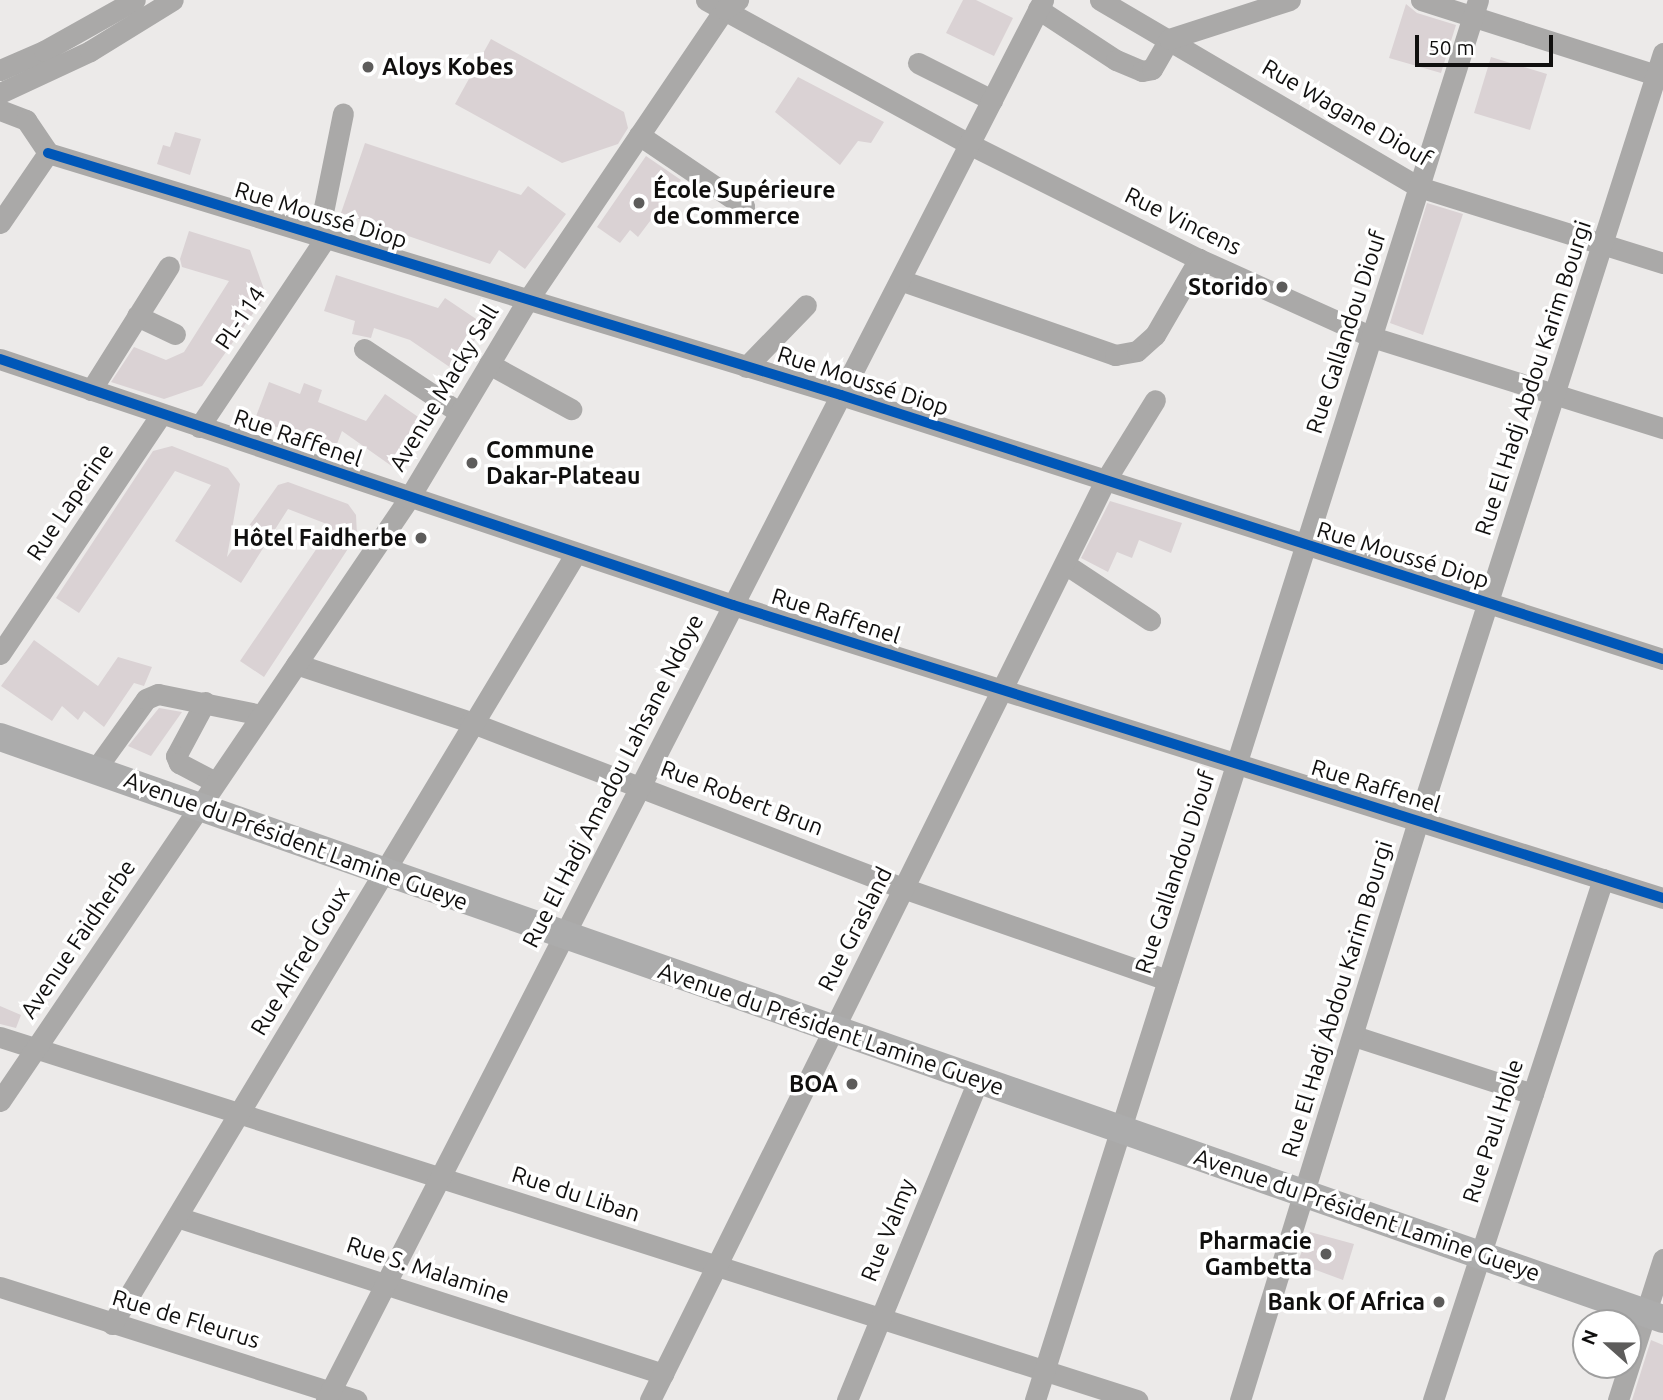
<!DOCTYPE html>
<meta charset="utf-8">
<style>
body{margin:0}
#map{position:relative;width:1663px;height:1400px;overflow:hidden;background:#eceae9;font-family:Ubuntu,sans-serif}
div>[style]{position:absolute}
.building>*{inset:0;background:#dad2d4}
.minor>*{height:21px;margin:-10.5px;padding:0 10.5px;transform-origin:10.5px;border-radius:10.5px;background:#aaa9a8}
.major>*{height:28px;margin:-14px;padding:0 14px;transform-origin:14px;border-radius:14px;background:#acacac}
.cycleway>*{height:10px;margin:-5px;padding:0 5px;transform-origin:5px;border-radius:5px;background:#0057b8}
.dots>*{width:19px;height:19px;translate:-50% -50%;box-sizing:border-box;border:4px solid #fff;border-radius:50%}
span{translate:-50% -50%;white-space:nowrap;text-align:center;line-height:1.15;-webkit-text-stroke:7px #fff;paint-order:stroke}
.poi-label{font-size:23px;color:#100f0e;font-weight:700}
.left{translate:0 -50%;text-align:left}
.right{translate:-100% -50%;text-align:right}
.street-label{font-size:23px;color:#100f0e}
.north{position:absolute;left:1572px;top:1309px;width:70px;height:70px;box-sizing:border-box;background:#fff;border:2px solid #9f9f9f;border-radius:50%;rotate:291deg;font-size:19px;font-weight:700;line-height:28px;text-align:center;color:#100f0e}
.north::after{content:'';display:block;margin:auto;width:24px;height:32px;background:#5d5c5b;clip-path:polygon(50% 0,100% 100%,50% 72%,0 100%)}
.scale{position:absolute;left:1415px;top:35px;width:138px;height:32px;box-sizing:border-box;border:4px solid #100f0e;border-top:0;padding-left:9px;font-size:21px;line-height:24px;white-space:nowrap;color:#100f0e;-webkit-text-stroke:5px #fff;paint-order:stroke}
</style>
<div id="map">
<div class="building">
<i style="clip-path:polygon(963px 0,976px 0,1013px 18px,994px 56px,946px 33px)"></i>
<i style="clip-path:polygon(1406px 4px,1417px 13px,1456px 25px,1441px 73px,1389px 58px)"></i>
<i style="clip-path:polygon(491px 39px,624px 112px,628px 128px,618px 144px,562px 163px,455px 104px)"></i>
<i style="clip-path:polygon(1491px 57px,1547px 74px,1530px 130px,1474px 113px)"></i>
<i style="clip-path:polygon(798px 77px,884px 122px,871px 143px,858px 141px,840px 165px,775px 112px)"></i>
<i style="clip-path:polygon(175px 132px,201px 139px,190px 175px,157px 164px,163px 145px,170px 147px)"></i>
<i style="clip-path:polygon(365px 143px,521px 195px,528px 186px,566px 214px,525px 269px,499px 250px,490px 264px,341px 213px)"></i>
<i style="clip-path:polygon(646px 156px,681px 180px,638px 237px,630px 230px,620px 243px,597px 227px)"></i>
<i style="clip-path:polygon(1427px 203px,1463px 214px,1423px 335px,1390px 323px)"></i>
<i style="clip-path:polygon(189px 231px,250px 250px,266px 295px,202px 386px,164px 399px,111px 382px,134px 347px,166px 360px,184px 352px,229px 281px,182px 267px,180px 259px)"></i>
<i style="clip-path:polygon(336px 275px,438px 308px,445px 298px,485px 325px,454px 370px,410px 340px,374px 328px,371px 338px,352px 334px,355px 321px,324px 311px)"></i>
<i style="clip-path:polygon(269px 382px,300px 394px,304px 383px,322px 390px,318px 402px,366px 421px,385px 394px,424px 421px,393px 467px,342px 431px,335px 449px,255px 419px)"></i>
<i style="clip-path:polygon(172px 446px,228px 468px,240px 484px,227px 557px,278px 485px,288px 482px,348px 504px,356px 515px,357px 535px,264px 677px,240px 661px,332px 526px,288px 509px,241px 583px,175px 541px,211px 485px,175px 471px,79px 613px,56px 598px,153px 451px)"></i>
<i style="clip-path:polygon(1110px 501px,1182px 523px,1171px 553px,1139px 540px,1132px 558px,1117px 552px,1108px 572px,1081px 558px)"></i>
<i style="clip-path:polygon(34px 640px,98px 686px,118px 657px,152px 667px,144px 686px,134px 683px,104px 727px,84px 711px,78px 720px,62px 706px,52px 721px,1px 686px)"></i>
<i style="clip-path:polygon(159px 708px,182px 712px,151px 756px,128px 746px)"></i>
<i style="clip-path:polygon(0 1006px,21px 1015px,16px 1028px,0 1024px)"></i>
<i style="clip-path:polygon(1310px 1232px,1354px 1244px,1343px 1280px,1297px 1263px)"></i>
<i style="clip-path:polygon(1651px 1340px,1663px 1345px,1663px 1400px,1632px 1400px)"></i>
</div>
<div class="minor">
<i style="left:706px;top:0;width:300px;rotate:28.7deg"></i>
<i style="left:969px;top:144px;width:257px;rotate:26.6deg"></i>
<i style="left:1199px;top:259px;width:190px;rotate:24.3deg"></i>
<i style="left:1372px;top:337px;width:305px;rotate:17.4deg"></i>
<i style="left:1100px;top:0;width:370px;rotate:30.4deg"></i>
<i style="left:1419px;top:187px;width:256px;rotate:17.3deg"></i>
<i style="left:1421px;top:0;width:254px;rotate:17.7deg"></i>
<i style="left:1038px;top:9px;width:93px;rotate:33.2deg"></i>
<i style="left:1116px;top:60px;width:28px;rotate:23deg"></i>
<i style="left:1142px;top:71px;width:10px;rotate:-11deg"></i>
<i style="left:1152px;top:69px;width:34px;rotate:-60deg"></i>
<i style="left:1169px;top:39px;width:127px;rotate:-17.9deg"></i>
<i style="left:918px;top:63px;width:83px;rotate:26.6deg"></i>
<i style="left:0;top:70px;width:48px;rotate:-23.4deg"></i>
<i style="left:44px;top:51px;width:104px;rotate:-29.3deg"></i>
<i style="left:0;top:93px;width:99px;rotate:-25deg"></i>
<i style="left:90px;top:51px;width:97px;rotate:-31.6deg"></i>
<i style="left:0;top:110px;width:28px;rotate:21deg"></i>
<i style="left:26px;top:120px;width:40px;rotate:56deg"></i>
<i style="left:639px;top:135px;width:127px;rotate:34.1deg"></i>
<i style="left:48px;top:153px;width:829px;rotate:16.97deg"></i>
<i style="left:841px;top:395px;width:863px;rotate:17.81deg"></i>
<i style="left:0;top:223px;width:85px;rotate:-55.6deg"></i>
<i style="left:318px;top:237px;width:126px;rotate:-78.6deg"></i>
<i style="left:900px;top:280px;width:228px;rotate:19.2deg"></i>
<i style="left:1115px;top:355px;width:22px;rotate:-10deg"></i>
<i style="left:1137px;top:351px;width:24px;rotate:-42deg"></i>
<i style="left:1155px;top:335px;width:88px;rotate:-59.9deg"></i>
<i style="left:137px;top:316px;width:42px;rotate:25.3deg"></i>
<i style="left:364px;top:349px;width:115px;rotate:33.7deg"></i>
<i style="left:0;top:359px;width:773px;rotate:18.55deg"></i>
<i style="left:733px;top:605px;width:975px;rotate:17.49deg"></i>
<i style="left:489px;top:364px;width:94px;rotate:28.8deg"></i>
<i style="left:746px;top:367px;width:86px;rotate:-45.9deg"></i>
<i style="left:91px;top:390px;width:146px;rotate:-57.8deg"></i>
<i style="left:199px;top:427px;width:226px;rotate:-56.2deg"></i>
<i style="left:1065px;top:564px;width:102px;rotate:33.4deg"></i>
<i style="left:0;top:654px;width:289px;rotate:-56.1deg"></i>
<i style="left:296px;top:664px;width:183px;rotate:18.4deg"></i>
<i style="left:470px;top:722px;width:467px;rotate:21deg"></i>
<i style="left:906px;top:889px;width:277px;rotate:19.2deg"></i>
<i style="left:205px;top:702px;width:61px;rotate:118.2deg"></i>
<i style="left:176px;top:756px;width:8px;rotate:67deg"></i>
<i style="left:179px;top:763px;width:41px;rotate:27.8deg"></i>
<i style="left:95px;top:770px;width:87px;rotate:-54.3deg"></i>
<i style="left:146px;top:699px;width:13px;rotate:-23deg"></i>
<i style="left:158px;top:694px;width:105px;rotate:11.5deg"></i>
<i style="left:1354px;top:1036px;width:188px;rotate:18deg"></i>
<i style="left:0;top:1037px;width:1194px;rotate:17.71deg"></i>
<i style="left:0;top:1101px;width:729px;rotate:-55.85deg"></i>
<i style="left:409px;top:498px;width:230px;rotate:-59.1deg"></i>
<i style="left:527px;top:301px;width:353px;rotate:-55.9deg"></i>
<i style="left:725px;top:9px;width:16px;rotate:-35deg"></i>
<i style="left:177px;top:1217px;width:511px;rotate:17.9deg"></i>
<i style="left:0;top:1287px;width:374px;rotate:17.6deg"></i>
<i style="left:112px;top:1324px;width:900px;rotate:-58.96deg"></i>
<i style="left:326px;top:1400px;width:1573px;rotate:-62.88deg"></i>
<i style="left:650px;top:1400px;width:1025px;rotate:-63.66deg"></i>
<i style="left:1105px;top:481px;width:95px;rotate:-58.3deg"></i>
<i style="left:847px;top:1400px;width:345px;rotate:-67.7deg"></i>
<i style="left:1035px;top:1400px;width:1468px;rotate:-72.44deg"></i>
<i style="left:1240px;top:1400px;width:606px;rotate:-72.91deg"></i>
<i style="left:1418px;top:821px;width:806px;rotate:-72.31deg"></i>
<i style="left:1433px;top:1400px;width:548px;rotate:-71.93deg"></i>
<i style="left:1618px;top:1400px;width:148px;rotate:-72.3deg"></i>
</div>
<div class="major">
<i style="left:0;top:737px;width:1762px;rotate:19.29deg"></i>
</div>
<div class="cycleway">
<i style="left:48px;top:153px;width:829px;rotate:16.97deg"></i>
<i style="left:841px;top:395px;width:863px;rotate:17.81deg"></i>
<i style="left:0;top:359px;width:773px;rotate:18.55deg"></i>
<i style="left:733px;top:605px;width:975px;rotate:17.49deg"></i>
</div>
<div class="dots">
<i style="left:368px;top:67px;background:#5d5c5b"></i>
<i style="left:639px;top:203px;background:#5d5c5b"></i>
<i style="left:1282px;top:287px;background:#5d5c5b"></i>
<i style="left:472px;top:463px;background:#5d5c5b"></i>
<i style="left:421px;top:538px;background:#5d5c5b"></i>
<i style="left:852px;top:1084px;background:#5d5c5b"></i>
<i style="left:1326px;top:1254px;background:#5d5c5b"></i>
<i style="left:1439px;top:1302px;background:#5d5c5b"></i>
</div>
<div class="poi-label">
<span class="left" style="left:382px;top:67px">Aloys Kobes</span>
<span class="left" style="left:653px;top:203px">École Supérieure<br>de Commerce</span>
<span class="right" style="left:1268px;top:287px">Storido</span>
<span class="left" style="left:486px;top:463px">Commune<br>Dakar-Plateau</span>
<span class="right" style="left:407px;top:538px">Hôtel Faidherbe</span>
<span class="right" style="left:838px;top:1084px">BOA</span>
<span class="right" style="left:1312px;top:1254px">Pharmacie<br>Gambetta</span>
<span class="right" style="left:1425px;top:1302px">Bank Of Africa</span>
</div>
<div class="street-label">
<span style="left:1347px;top:113px;rotate:30deg">Rue Wagane Diouf</span>
<span style="left:321px;top:215px;rotate:17deg">Rue Moussé Diop</span>
<span style="left:1183px;top:221px;rotate:26deg">Rue Vincens</span>
<span style="left:240px;top:318px;rotate:-56deg">PL-114</span>
<span style="left:1346px;top:332px;rotate:-72deg">Rue Gallandou Diouf</span>
<span style="left:1533px;top:378px;rotate:-72deg">Rue El Hadj Abdou Karim Bourgi</span>
<span style="left:863px;top:381px;rotate:18deg">Rue Moussé Diop</span>
<span style="left:444px;top:388px;rotate:-59deg">Avenue Macky Sall</span>
<span style="left:298px;top:438px;rotate:19deg">Rue Raffenel</span>
<span style="left:70px;top:502px;rotate:-56deg">Rue Laperine</span>
<span style="left:1403px;top:555px;rotate:17deg">Rue Moussé Diop</span>
<span style="left:836px;top:616px;rotate:18deg">Rue Raffenel</span>
<span style="left:613px;top:781px;rotate:-63deg">Rue El Hadj Amadou Lahsane Ndoye</span>
<span style="left:1376px;top:786px;rotate:17deg">Rue Raffenel</span>
<span style="left:742px;top:798px;rotate:21deg">Rue Robert Brun</span>
<span style="left:296px;top:841px;rotate:20deg">Avenue du Président Lamine Gueye</span>
<span style="left:1175px;top:872px;rotate:-72deg">Rue Gallandou Diouf</span>
<span style="left:855px;top:929px;rotate:-63deg">Rue Grasland</span>
<span style="left:78px;top:939px;rotate:-56deg">Avenue Faidherbe</span>
<span style="left:300px;top:961px;rotate:-59deg">Rue Alfred Goux</span>
<span style="left:1337px;top:999px;rotate:-73deg">Rue El Hadj Abdou Karim Bourgi</span>
<span style="left:831px;top:1029px;rotate:19deg">Avenue du Président Lamine Gueye</span>
<span style="left:1493px;top:1131px;rotate:-72deg">Rue Paul Holle</span>
<span style="left:576px;top:1194px;rotate:18deg">Rue du Liban</span>
<span style="left:1367px;top:1215px;rotate:19deg">Avenue du Président Lamine Gueye</span>
<span style="left:888px;top:1230px;rotate:-68deg">Rue Valmy</span>
<span style="left:428px;top:1270px;rotate:18deg">Rue S. Malamine</span>
<span style="left:186px;top:1319px;rotate:17deg">Rue de Fleurus</span>
</div>
<div class="north">N</div>
<div class="scale">50 m</div>
</div>
